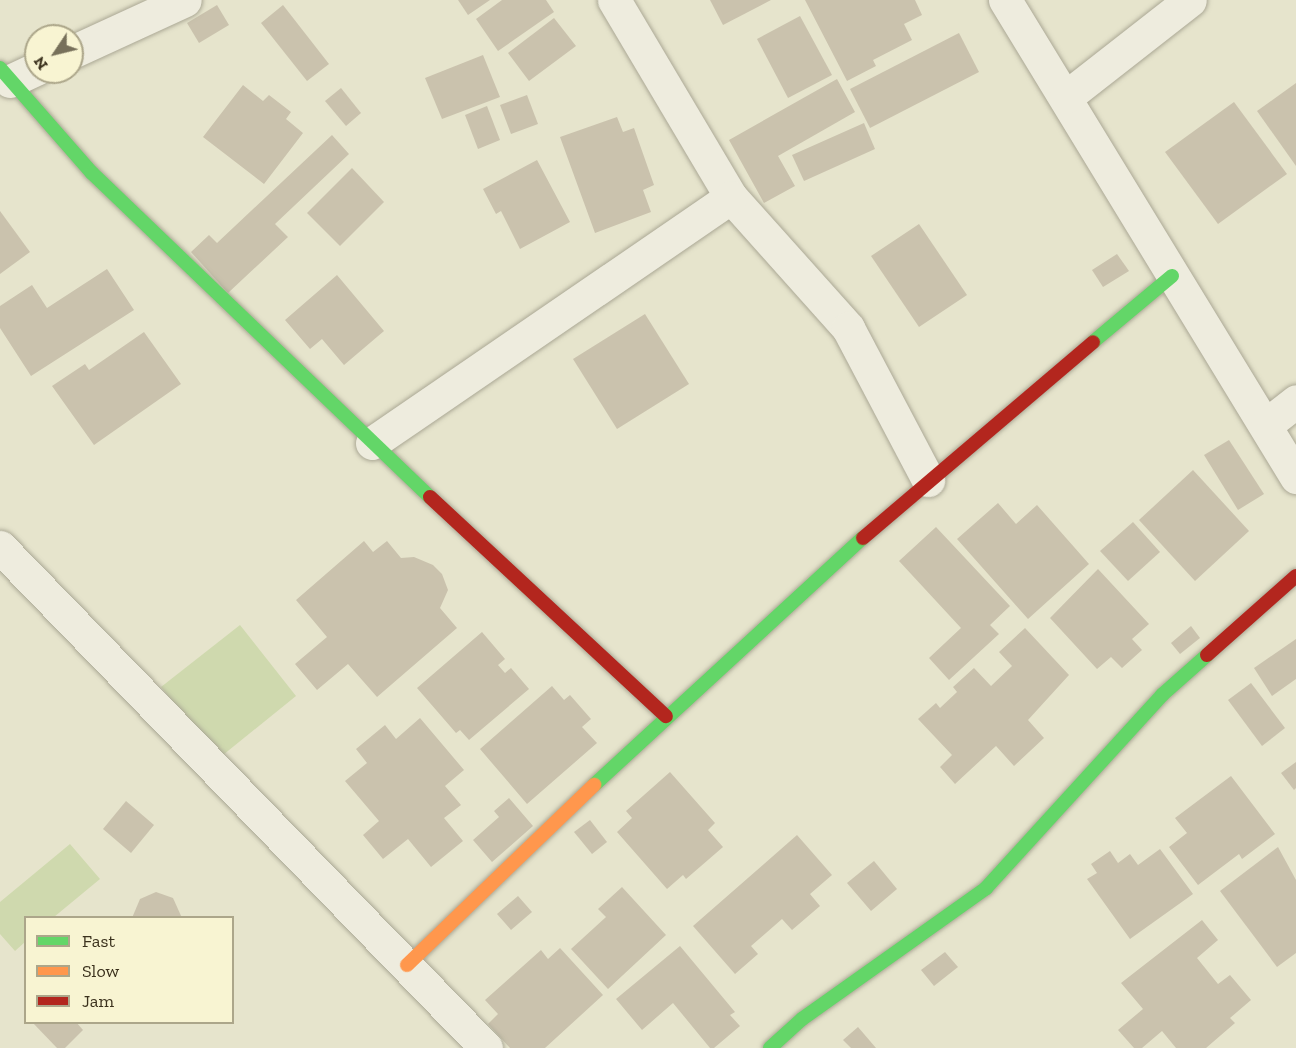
<!DOCTYPE html>
<style>
body{margin:0}
#map{position:relative;width:1296px;height:1048px;overflow:hidden;background:#e6e4cc;font-family:"Zilla Slab",serif}
div>[style]{position:absolute}
.green>*{inset:0;background:#cfd9ae}
.building>*{inset:0;background:#cac2ad}
.roads{filter:drop-shadow(0 0 2px #aba895) drop-shadow(0 0 2px #aba895)}
.street>*{height:33px;margin:-16.5px;padding:0 16.5px;transform-origin:16.5px;border-radius:16.5px;background:#eeecde}
.fast>*{height:14px;margin:-7px;padding:0 7px;transform-origin:7px;border-radius:7px;background:#63d668}
.slow>*{height:14px;margin:-7px;padding:0 7px;transform-origin:7px;border-radius:7px;background:#ff974d}
.jam>*{height:14px;margin:-7px;padding:0 7px;transform-origin:7px;border-radius:7px;background:#b3261e}
span{translate:-50% -50%;white-space:nowrap;text-align:center;line-height:1.15;-webkit-text-stroke:4.5px #f8f4d2;paint-order:stroke}
.legend{position:absolute;left:24px;top:916px;width:210px;height:108px;box-sizing:border-box;background:#f8f4d2;border:2px solid #aca68a;margin:0;padding:8px 10px;list-style:none;font-size:18px;color:#3b311d}
.legend li{display:flex;align-items:center;gap:12px;height:30px}
.legend b{width:30px;border:2px solid #aca68a}
.north{position:absolute;left:24px;top:24px;width:60px;height:60px;box-sizing:border-box;background:#f8f4d2;border:2px solid #aca68a;border-radius:50%;rotate:235deg;font-size:16px;font-weight:700;line-height:24px;text-align:center;color:#3b311d}
.north::after{content:'';display:block;margin:auto;width:21px;height:27px;background:#77705a;clip-path:polygon(50% 0,100% 100%,50% 72%,0 100%)}
</style>
<div id="map">
<div class="green">
<i style="clip-path:polygon(240px 625px,296px 696px,218px 759px,161px 687px)"></i>
<i style="clip-path:polygon(70px 844px,100px 879px,54px 917px,26px 918px,25px 942px,15px 951px,0 934px,0 902px)"></i>
</div>
<div class="building">
<i style="clip-path:polygon(458px 0,490px 0,468px 15px)"></i>
<i style="clip-path:polygon(502px 0,546px 0,554px 12px,498px 51px,476px 19px)"></i>
<i style="clip-path:polygon(710px 0,771px 0,723px 25px)"></i>
<i style="clip-path:polygon(805px 0,915px 0,922px 15px,904px 24px,912px 40px,873px 60px,876px 66px,847px 81px)"></i>
<i style="clip-path:polygon(217px 5px,229px 25px,199px 43px,187px 23px)"></i>
<i style="clip-path:polygon(283px 5px,329px 64px,307px 81px,261px 23px)"></i>
<i style="clip-path:polygon(800px 16px,832px 75px,788px 98px,757px 39px)"></i>
<i style="clip-path:polygon(554px 18px,576px 46px,529px 81px,508px 53px)"></i>
<i style="clip-path:polygon(959px 33px,979px 72px,870px 128px,850px 89px)"></i>
<i style="clip-path:polygon(483px 55px,500px 97px,442px 119px,425px 78px)"></i>
<i style="clip-path:polygon(837px 79px,855px 112px,778px 156px,795px 186px,764px 203px,729px 140px)"></i>
<i style="clip-path:polygon(1296px 83px,1296px 166px,1257px 111px)"></i>
<i style="clip-path:polygon(243px 85px,263px 101px,269px 95px,291px 112px,286px 119px,303px 133px,264px 184px,203px 137px)"></i>
<i style="clip-path:polygon(341px 88px,361px 113px,346px 126px,325px 101px)"></i>
<i style="clip-path:polygon(527px 95px,538px 124px,511px 134px,500px 105px)"></i>
<i style="clip-path:polygon(1234px 102px,1287px 174px,1218px 224px,1165px 152px)"></i>
<i style="clip-path:polygon(487px 106px,500px 140px,478px 149px,465px 115px)"></i>
<i style="clip-path:polygon(617px 117px,623px 132px,634px 128px,654px 185px,643px 190px,651px 212px,595px 233px,560px 137px)"></i>
<i style="clip-path:polygon(864px 123px,875px 149px,804px 181px,792px 155px)"></i>
<i style="clip-path:polygon(332px 135px,349px 154px,275px 224px,288px 237px,228px 293px,191px 252px,209px 235px,217px 243px)"></i>
<i style="clip-path:polygon(537px 160px,570px 222px,520px 249px,501px 211px,496px 214px,483px 189px)"></i>
<i style="clip-path:polygon(352px 168px,384px 202px,340px 246px,307px 213px)"></i>
<i style="clip-path:polygon(0 211px,30px 252px,0 274px)"></i>
<i style="clip-path:polygon(919px 224px,967px 295px,919px 327px,871px 256px)"></i>
<i style="clip-path:polygon(1117px 254px,1129px 271px,1103px 287px,1092px 270px)"></i>
<i style="clip-path:polygon(107px 269px,134px 310px,31px 376px,0 328px,0 306px,32px 285px,47px 308px)"></i>
<i style="clip-path:polygon(337px 275px,384px 331px,344px 365px,322px 339px,310px 349px,285px 320px)"></i>
<i style="clip-path:polygon(645px 314px,689px 384px,617px 429px,573px 359px)"></i>
<i style="clip-path:polygon(144px 332px,181px 384px,94px 445px,52px 386px,85px 364px,89px 370px)"></i>
<i style="clip-path:polygon(1229px 440px,1264px 494px,1238px 510px,1204px 455px)"></i>
<i style="clip-path:polygon(1193px 470px,1249px 531px,1195px 581px,1139px 520px)"></i>
<i style="clip-path:polygon(998px 503px,1016px 524px,1037px 505px,1089px 564px,1028px 619px,957px 539px)"></i>
<i style="clip-path:polygon(1133px 522px,1160px 552px,1128px 581px,1100px 551px)"></i>
<i style="clip-path:polygon(936px 527px,1010px 606px,990px 625px,999px 634px,949px 680px,929px 658px,961px 628px,899px 561px)"></i>
<i style="clip-path:polygon(364px 541px,373px 552px,387px 541px,401px 558px,414px 557px,433px 565px,442px 574px,448px 590px,440px 608px,457px 628px,377px 697px,348px 664px,317px 690px,295px 664px,327px 637px,296px 600px)"></i>
<i style="clip-path:polygon(1098px 569px,1149px 624px,1132px 639px,1142px 650px,1122px 668px,1111px 657px,1097px 669px,1050px 618px)"></i>
<i style="clip-path:polygon(1191px 626px,1200px 638px,1180px 654px,1171px 643px)"></i>
<i style="clip-path:polygon(1025px 628px,1069px 675px,1028px 720px,1044px 738px,1014px 766px,996px 746px,955px 784px,940px 767px,952px 755px,918px 719px,936px 703px,940px 708px,957px 692px,953px 687px,974px 668px,991px 686px,1012px 666px,999px 652px)"></i>
<i style="clip-path:polygon(482px 632px,505px 659px,498px 665px,505px 673px,511px 668px,529px 689px,469px 740px,460px 730px,456px 733px,417px 688px)"></i>
<i style="clip-path:polygon(1296px 639px,1296px 679px,1272px 696px,1254px 668px)"></i>
<i style="clip-path:polygon(1251px 683px,1285px 728px,1262px 746px,1228px 700px)"></i>
<i style="clip-path:polygon(552px 686px,564px 700px,570px 695px,591px 719px,582px 727px,597px 743px,527px 804px,480px 749px)"></i>
<i style="clip-path:polygon(420px 718px,464px 770px,445px 786px,461px 805px,444px 818px,463px 841px,431px 867px,408px 839px,383px 859px,363px 835px,379px 821px,345px 781px,367px 763px,356px 749px,385px 725px,396px 739px)"></i>
<i style="clip-path:polygon(1296px 762px,1296px 788px,1294px 790px,1281px 773px)"></i>
<i style="clip-path:polygon(670px 772px,715px 823px,708px 830px,723px 847px,686px 879px,683px 875px,667px 889px,617px 832px,632px 818px,626px 811px)"></i>
<i style="clip-path:polygon(1231px 776px,1275px 834px,1242px 859px,1239px 854px,1198px 885px,1169px 847px,1187px 833px,1175px 818px)"></i>
<i style="clip-path:polygon(509px 798px,533px 826px,492px 862px,473px 840px,499px 817px,494px 811px)"></i>
<i style="clip-path:polygon(126px 801px,154px 825px,131px 853px,103px 829px)"></i>
<i style="clip-path:polygon(590px 820px,607px 842px,592px 854px,574px 832px)"></i>
<i style="clip-path:polygon(797px 835px,832px 875px,810px 894px,820px 906px,792px 930px,782px 919px,751px 946px,758px 954px,735px 974px,693px 926px)"></i>
<i style="clip-path:polygon(1278px 847px,1296px 880px,1296px 953px,1277px 967px,1220px 891px)"></i>
<i style="clip-path:polygon(1160px 849px,1193px 894px,1130px 939px,1087px 879px,1097px 873px,1091px 864px,1110px 851px,1118px 863px,1130px 854px,1138px 865px)"></i>
<i style="clip-path:polygon(874px 861px,897px 889px,871px 911px,847px 883px)"></i>
<i style="clip-path:polygon(622px 887px,666px 935px,608px 989px,571px 949px,606px 917px,598px 909px)"></i>
<i style="clip-path:polygon(156px 892px,173px 898px,182px 918px,132px 918px,140px 899px)"></i>
<i style="clip-path:polygon(518px 896px,532px 912px,511px 930px,497px 914px)"></i>
<i style="clip-path:polygon(1202px 920px,1218px 940px,1197px 958px,1218px 984px,1230px 975px,1251px 1000px,1230px 1018px,1235px 1023px,1206px 1048px,1176px 1048px,1162px 1031px,1142px 1048px,1134px 1048px,1118px 1030px,1143px 1009px,1121px 983px)"></i>
<i style="clip-path:polygon(680px 946px,735px 1012px,730px 1015px,740px 1026px,714px 1048px,710px 1048px,673px 1003px,642px 1030px,616px 999px)"></i>
<i style="clip-path:polygon(560px 948px,603px 995px,545px 1048px,510px 1048px,488px 1024px,498px 1014px,485px 1000px,541px 950px,548px 959px)"></i>
<i style="clip-path:polygon(945px 952px,958px 967px,934px 986px,921px 970px)"></i>
<i style="clip-path:polygon(32px 1022px,76px 1022px,83px 1030px,65px 1048px,57px 1048px)"></i>
<i style="clip-path:polygon(858px 1027px,876px 1048px,851px 1048px,843px 1040px)"></i>
</div>
<div class="roads">
<div class="street">
<i style="left:614px;top:0;width:229px;rotate:59.3deg"></i>
<i style="left:731px;top:197px;width:176px;rotate:48.2deg"></i>
<i style="left:848px;top:328px;width:172px;rotate:62.2deg"></i>
<i style="left:1005px;top:0;width:559px;rotate:58.61deg"></i>
<i style="left:72px;top:52px;width:124px;rotate:-24.7deg"></i>
<i style="left:10px;top:81px;width:29px;rotate:-25deg"></i>
<i style="left:1066px;top:97px;width:157px;rotate:-38deg"></i>
<i style="left:1267px;top:424px;width:37px;rotate:-38deg"></i>
<i style="left:372px;top:443px;width:435px;rotate:-34.4deg"></i>
<i style="left:0;top:547px;width:698px;rotate:45.87deg"></i>
</div>
<div class="fast">
<i style="left:0;top:68px;width:140px;rotate:48.8deg"></i>
<i style="left:92px;top:173px;width:468px;rotate:43.8deg"></i>
<i style="left:1093px;top:342px;width:103px;rotate:-39.9deg"></i>
<i style="left:594px;top:785px;width:365px;rotate:-42.6deg"></i>
<i style="left:770px;top:1048px;width:43px;rotate:-42.2deg"></i>
<i style="left:802px;top:1019px;width:226px;rotate:-35.4deg"></i>
<i style="left:986px;top:888px;width:261px;rotate:-47.6deg"></i>
<i style="left:1162px;top:695px;width:60px;rotate:-41.6deg"></i>
</div>
<div class="slow">
<i style="left:407px;top:965px;width:260px;rotate:-43.9deg"></i>
</div>
<div class="jam">
<i style="left:430px;top:497px;width:322px;rotate:42.9deg"></i>
<i style="left:863px;top:538px;width:302px;rotate:-40.4deg"></i>
<i style="left:1207px;top:655px;width:119px;rotate:-41.6deg"></i>
</div>
</div>
<ul class="legend">
<li><b style="height:8px;background:#63d668"></b>Fast</li>
<li><b style="height:8px;background:#ff974d"></b>Slow</li>
<li><b style="height:8px;background:#b3261e"></b>Jam</li>
</ul>
<div class="north">N</div>
</div>
